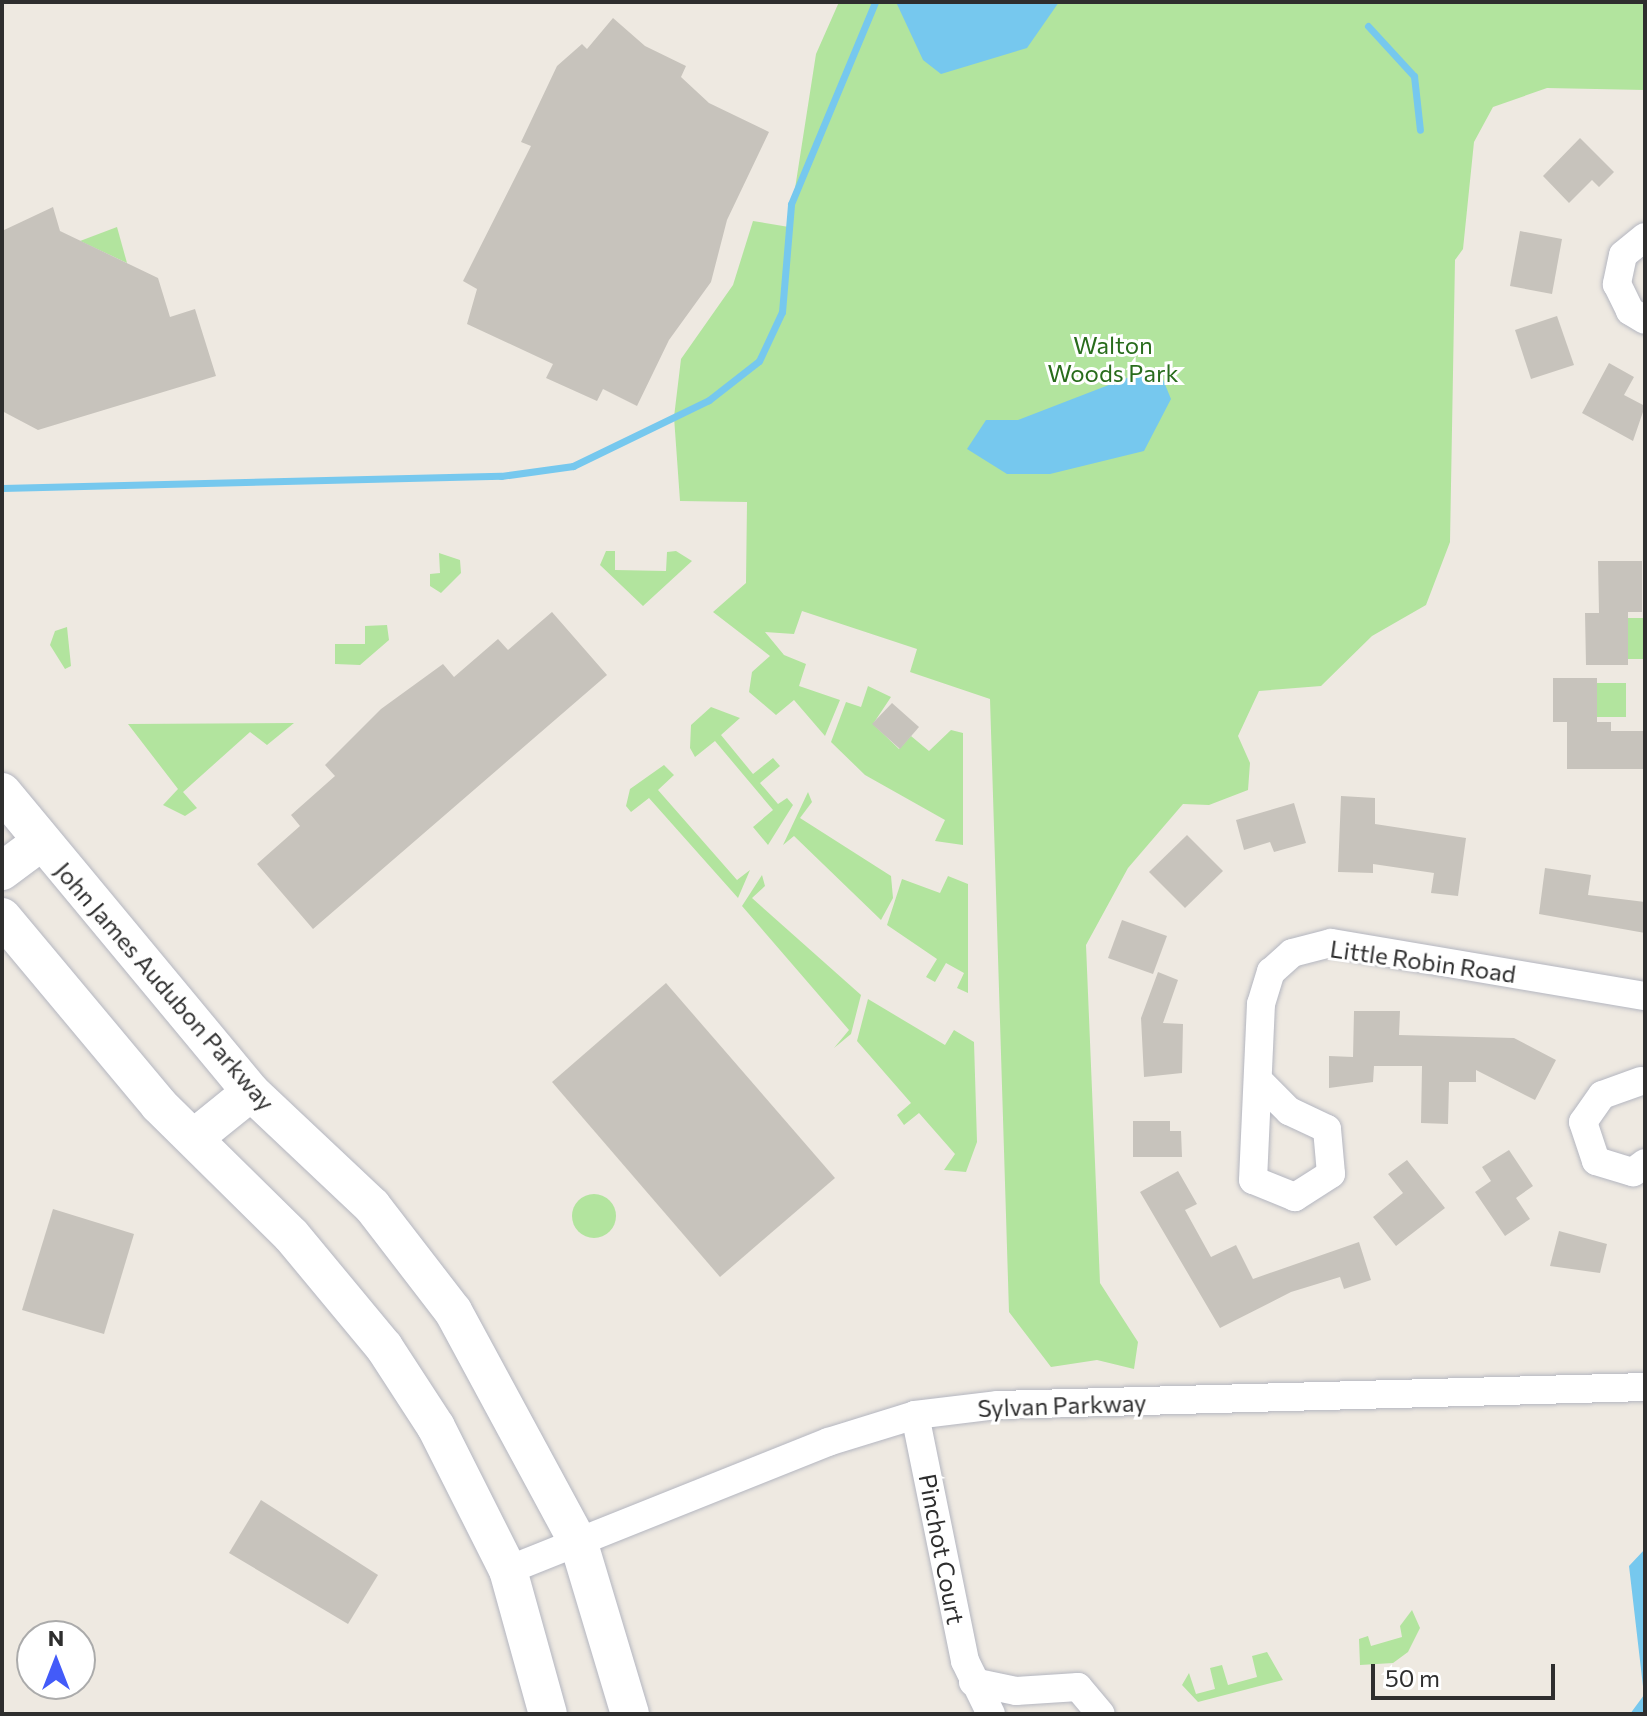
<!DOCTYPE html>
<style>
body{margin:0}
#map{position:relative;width:1647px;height:1716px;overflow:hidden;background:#eee9e1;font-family:Commissioner,sans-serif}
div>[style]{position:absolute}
.green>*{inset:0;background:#b2e49e}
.round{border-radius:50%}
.water>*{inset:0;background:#76c8ee}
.stream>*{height:7px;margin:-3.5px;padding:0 3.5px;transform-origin:3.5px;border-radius:3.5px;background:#76c8ee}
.building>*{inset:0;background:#c7c3bc}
.roads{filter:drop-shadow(0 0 2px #b4b6c0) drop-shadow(0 0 2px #b4b6c0)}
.street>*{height:28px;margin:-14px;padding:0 14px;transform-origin:14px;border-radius:14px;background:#fff}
.secondary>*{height:38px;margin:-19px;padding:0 19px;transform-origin:19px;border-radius:19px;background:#fff}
span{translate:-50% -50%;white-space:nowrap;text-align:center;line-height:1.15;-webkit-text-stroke:6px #fff;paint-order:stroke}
.park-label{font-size:24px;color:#286c1c}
.street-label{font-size:24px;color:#2e2e2e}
.frame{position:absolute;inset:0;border:4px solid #2e2e2e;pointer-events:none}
.north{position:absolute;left:16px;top:1620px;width:80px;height:80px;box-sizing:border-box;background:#fff;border:2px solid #ababab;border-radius:50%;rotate:0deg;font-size:22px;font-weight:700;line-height:32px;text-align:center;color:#2e2e2e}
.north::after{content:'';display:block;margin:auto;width:28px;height:36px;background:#435bf9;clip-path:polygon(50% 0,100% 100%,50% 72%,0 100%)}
.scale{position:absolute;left:1371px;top:1664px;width:184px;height:36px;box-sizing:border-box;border:4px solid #2e2e2e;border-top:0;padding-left:10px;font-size:24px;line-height:28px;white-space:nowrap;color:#2e2e2e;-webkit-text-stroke:6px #fff;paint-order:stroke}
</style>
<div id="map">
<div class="green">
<i style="clip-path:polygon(839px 2px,1645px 2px,1645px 90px,1547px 88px,1493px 107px,1474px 142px,1463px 249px,1455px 260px,1450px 542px,1426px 605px,1372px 636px,1321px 686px,1259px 691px,1238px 736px,1250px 763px,1248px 790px,1209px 805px,1183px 804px,1128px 868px,1086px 945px,1100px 1283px,1138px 1342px,1134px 1369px,1097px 1360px,1051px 1367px,1009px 1312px,990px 699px,910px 672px,917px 649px,802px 611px,794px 634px,765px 632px,784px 655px,806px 664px,799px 686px,840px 700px,825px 736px,794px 700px,776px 715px,749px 692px,752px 672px,770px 656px,713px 612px,746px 583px,747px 502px,680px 501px,674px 417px,681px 359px,733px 285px,753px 221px,789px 227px,816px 54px)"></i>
<i style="clip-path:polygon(117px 227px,127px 263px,80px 241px)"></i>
<i style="clip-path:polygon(606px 551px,615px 551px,615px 570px,666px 571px,667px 552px,676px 551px,692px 561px,643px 606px,600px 565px)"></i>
<i style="clip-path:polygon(439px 553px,460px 560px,461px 573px,441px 593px,430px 586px,430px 574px,440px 573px)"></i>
<i style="clip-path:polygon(1628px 618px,1645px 618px,1645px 659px,1628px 659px)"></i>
<i style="clip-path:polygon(387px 625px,389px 640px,360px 665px,335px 664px,335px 644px,365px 644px,365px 626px)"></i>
<i style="clip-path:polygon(67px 627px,71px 666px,65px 669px,50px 645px,55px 631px)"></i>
<i style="clip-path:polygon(1597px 683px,1626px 683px,1626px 717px,1597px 717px)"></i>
<i style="clip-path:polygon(868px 686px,891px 697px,873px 724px,899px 749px,911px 736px,929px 751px,951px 730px,963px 733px,963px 845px,935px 841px,945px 820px,865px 775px,831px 742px,846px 702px,861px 707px)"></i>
<i style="clip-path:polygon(711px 707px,740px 718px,721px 735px,753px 774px,773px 758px,780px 766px,760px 783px,778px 804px,787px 798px,793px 805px,768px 845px,753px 827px,773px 810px,715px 741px,695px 757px,690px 748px,691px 725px)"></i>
<i style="clip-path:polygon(294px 723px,267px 745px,250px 732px,183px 792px,197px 808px,185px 816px,163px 805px,178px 789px,128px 724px)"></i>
<i style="clip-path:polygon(664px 765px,674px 775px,658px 790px,737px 880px,750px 870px,738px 898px,649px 798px,631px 812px,626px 806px,630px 789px)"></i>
<i style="clip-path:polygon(808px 792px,812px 802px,800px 818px,891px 876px,893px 898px,881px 920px,794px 836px,783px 845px)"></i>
<i style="clip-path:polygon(762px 875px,765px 886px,752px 898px,861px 995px,851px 1034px,834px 1048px,849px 1030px,742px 906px)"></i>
<i style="clip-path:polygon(948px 876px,968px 884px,968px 993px,957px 988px,964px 973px,946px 963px,935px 982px,926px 977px,937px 959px,887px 925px,902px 879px,940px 893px)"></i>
<i style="clip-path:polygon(868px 999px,945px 1045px,954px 1030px,974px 1042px,977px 1142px,966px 1172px,944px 1170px,955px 1154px,919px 1113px,904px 1125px,897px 1115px,911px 1103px,857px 1041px)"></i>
<i class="round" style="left:572px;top:1194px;width:44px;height:44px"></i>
<i style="clip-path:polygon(1412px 1610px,1420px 1628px,1408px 1652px,1393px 1663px,1360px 1665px,1359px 1639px,1368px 1636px,1371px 1646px,1402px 1637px,1400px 1626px)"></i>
<i style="clip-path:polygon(1267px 1652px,1283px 1680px,1198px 1702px,1182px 1685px,1189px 1673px,1196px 1694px,1215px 1689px,1210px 1668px,1222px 1665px,1228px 1685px,1257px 1677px,1252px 1656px)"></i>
</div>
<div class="water">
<i style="clip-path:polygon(896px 2px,1059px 2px,1027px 48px,941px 74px,923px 60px)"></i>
<i style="clip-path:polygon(1145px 371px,1162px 377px,1171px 399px,1144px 451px,1050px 474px,1007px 474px,967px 449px,986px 420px,1018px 420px)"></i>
<i style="clip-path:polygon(1645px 1549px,1645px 1714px,1630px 1714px,1644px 1695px,1629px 1566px)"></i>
</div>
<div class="stream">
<i style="left:1368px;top:26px;width:68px;rotate:47.4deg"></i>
<i style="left:1414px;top:76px;width:54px;rotate:83.7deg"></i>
<i style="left:2px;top:488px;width:499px;rotate:-1.4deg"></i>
<i style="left:501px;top:476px;width:73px;rotate:-7.9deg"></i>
<i style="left:573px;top:466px;width:151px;rotate:-25.9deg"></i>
<i style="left:709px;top:400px;width:63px;rotate:-38deg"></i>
<i style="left:759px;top:361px;width:54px;rotate:-64.9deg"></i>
<i style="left:782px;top:312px;width:108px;rotate:-85.2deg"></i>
<i style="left:791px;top:204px;width:219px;rotate:-67.4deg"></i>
</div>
<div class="building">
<i style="clip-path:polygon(613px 18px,645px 46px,686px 66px,681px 77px,709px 103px,769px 132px,727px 220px,711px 282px,669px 340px,637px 406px,603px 389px,597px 401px,546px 378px,553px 364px,467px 324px,477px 289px,463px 281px,531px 146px,521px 142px,557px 66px,582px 44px,587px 49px)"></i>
<i style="clip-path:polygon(1580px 138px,1614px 172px,1599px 187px,1592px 180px,1569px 203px,1543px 176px)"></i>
<i style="clip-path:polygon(53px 207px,60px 231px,158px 278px,170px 317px,195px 309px,216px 376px,38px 430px,2px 411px,2px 231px)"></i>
<i style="clip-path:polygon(1520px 231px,1562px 239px,1552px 294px,1510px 286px)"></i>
<i style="clip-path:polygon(1557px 316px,1574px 365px,1531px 379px,1515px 330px)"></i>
<i style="clip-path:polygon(1609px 363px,1634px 377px,1624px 395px,1645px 406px,1633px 441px,1582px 413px)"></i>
<i style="clip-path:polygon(1598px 561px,1642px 561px,1642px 612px,1628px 612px,1628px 665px,1586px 665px,1585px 613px,1599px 613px)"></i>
<i style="clip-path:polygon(552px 612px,607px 675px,313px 929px,257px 864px,300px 826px,291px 815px,335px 776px,325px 765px,381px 709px,443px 664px,454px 677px,498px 639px,508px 650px)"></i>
<i style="clip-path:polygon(1553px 678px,1597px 678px,1597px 722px,1611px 722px,1611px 731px,1645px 731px,1645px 769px,1567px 769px,1567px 722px,1553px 722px)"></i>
<i style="clip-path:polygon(892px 703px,919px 727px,900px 749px,872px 724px)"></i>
<i style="clip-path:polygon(1341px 796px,1375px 798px,1375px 824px,1466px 838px,1458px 896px,1431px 893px,1434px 873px,1373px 864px,1373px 873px,1338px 872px)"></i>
<i style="clip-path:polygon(1294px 803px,1306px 843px,1274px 852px,1270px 842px,1244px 850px,1236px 820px)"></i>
<i style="clip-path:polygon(1187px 835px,1223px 871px,1185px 908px,1149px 872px)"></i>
<i style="clip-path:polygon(1545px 868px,1591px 875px,1588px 895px,1645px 902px,1645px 933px,1539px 914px)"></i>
<i style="clip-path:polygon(1122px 920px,1167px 936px,1153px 974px,1108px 958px)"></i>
<i style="clip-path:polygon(1158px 972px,1178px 980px,1163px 1023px,1183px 1024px,1182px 1073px,1144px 1077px,1141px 1018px)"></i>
<i style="clip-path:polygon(666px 983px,835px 1178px,720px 1277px,552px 1082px)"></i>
<i style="clip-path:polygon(1354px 1011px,1400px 1011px,1399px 1035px,1514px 1038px,1556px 1060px,1535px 1100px,1476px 1070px,1476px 1082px,1449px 1082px,1448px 1124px,1421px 1123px,1422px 1066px,1374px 1066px,1373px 1082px,1329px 1088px,1329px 1056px,1353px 1057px)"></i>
<i style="clip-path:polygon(1133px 1121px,1170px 1121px,1170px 1131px,1181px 1131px,1182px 1157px,1133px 1157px)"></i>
<i style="clip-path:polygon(1509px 1150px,1533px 1186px,1516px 1198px,1530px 1219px,1505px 1236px,1475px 1192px,1491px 1181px,1482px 1167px)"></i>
<i style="clip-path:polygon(1407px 1160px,1445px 1208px,1396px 1246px,1373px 1217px,1403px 1193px,1388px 1174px)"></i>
<i style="clip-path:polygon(1178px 1171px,1197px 1204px,1185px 1210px,1211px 1257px,1236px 1245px,1253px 1279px,1359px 1242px,1371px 1280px,1344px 1289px,1340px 1277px,1291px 1292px,1220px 1328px,1140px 1192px)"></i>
<i style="clip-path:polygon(53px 1209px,134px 1234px,104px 1334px,22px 1310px)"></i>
<i style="clip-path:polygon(1559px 1231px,1607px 1244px,1600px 1273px,1550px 1266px)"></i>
<i style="clip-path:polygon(261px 1500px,378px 1575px,348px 1624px,229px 1553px)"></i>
</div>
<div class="roads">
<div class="street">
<i style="left:1645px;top:237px;width:28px;rotate:141deg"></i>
<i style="left:1623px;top:255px;width:30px;rotate:102deg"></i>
<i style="left:1617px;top:284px;width:30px;rotate:64deg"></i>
<i style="left:1630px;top:311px;width:17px;rotate:31deg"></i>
<i style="left:1641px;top:1081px;width:41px;rotate:160.3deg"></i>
<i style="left:1602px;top:1095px;width:33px;rotate:125deg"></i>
<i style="left:1583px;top:1122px;width:41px;rotate:71.6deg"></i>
<i style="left:1596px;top:1161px;width:39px;rotate:17deg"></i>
<i style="left:1633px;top:1172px;width:15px;rotate:-37deg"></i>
<i style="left:1261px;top:1083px;width:40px;rotate:45deg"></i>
<i style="left:1289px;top:1111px;width:42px;rotate:25.3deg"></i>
<i style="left:1327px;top:1129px;width:45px;rotate:84.9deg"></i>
<i style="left:1331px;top:1174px;width:43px;rotate:147.4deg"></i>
<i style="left:1295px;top:1197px;width:45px;rotate:-158deg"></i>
<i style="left:1253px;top:1180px;width:176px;rotate:-87.4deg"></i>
<i style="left:1261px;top:1004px;width:34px;rotate:-73deg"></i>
<i style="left:1271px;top:972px;width:28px;rotate:-42deg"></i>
<i style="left:1292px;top:953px;width:40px;rotate:-14.4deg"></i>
<i style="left:1331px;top:943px;width:318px;rotate:9.6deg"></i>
<i style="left:915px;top:1415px;width:251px;rotate:78.5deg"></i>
<i style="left:965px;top:1661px;width:59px;rotate:63.9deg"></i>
<i style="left:508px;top:1570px;width:345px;rotate:-21.8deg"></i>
<i style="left:828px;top:1442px;width:91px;rotate:-17.2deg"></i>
<i style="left:915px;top:1415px;width:84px;rotate:-6.9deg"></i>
<i style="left:998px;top:1405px;width:647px;rotate:-1.59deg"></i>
<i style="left:973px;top:1682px;width:44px;rotate:11.8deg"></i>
<i style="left:1016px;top:1691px;width:62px;rotate:-3.7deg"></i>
<i style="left:1078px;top:1687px;width:35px;rotate:50deg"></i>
</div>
<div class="secondary">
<i style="left:2px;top:792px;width:390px;rotate:50.3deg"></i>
<i style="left:251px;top:1092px;width:166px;rotate:43.3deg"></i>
<i style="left:372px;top:1206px;width:133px;rotate:52.4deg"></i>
<i style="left:453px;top:1311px;width:265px;rotate:61.6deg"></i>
<i style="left:579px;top:1544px;width:177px;rotate:73.3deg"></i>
<i style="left:2px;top:871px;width:49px;rotate:-36.6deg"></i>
<i style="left:2px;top:917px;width:245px;rotate:50.1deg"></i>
<i style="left:159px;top:1105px;width:185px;rotate:44.6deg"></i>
<i style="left:291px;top:1235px;width:146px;rotate:50.3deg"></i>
<i style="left:384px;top:1347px;width:95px;rotate:57deg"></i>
<i style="left:436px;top:1427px;width:160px;rotate:63.3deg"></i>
<i style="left:508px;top:1570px;width:149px;rotate:74.5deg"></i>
<i style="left:194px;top:1138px;width:73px;rotate:-38.9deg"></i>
</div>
</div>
<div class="park-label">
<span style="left:1113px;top:359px">Walton<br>Woods Park</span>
</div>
<div class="street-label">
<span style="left:1423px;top:961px;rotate:8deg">Little Robin Road</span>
<span style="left:165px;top:986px;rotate:49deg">John James Audubon Parkway</span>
<span style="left:1062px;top:1405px;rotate:-2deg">Sylvan Parkway</span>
<span style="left:942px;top:1549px;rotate:79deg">Pinchot Court</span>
</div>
<div class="frame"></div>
<div class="north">N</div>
<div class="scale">50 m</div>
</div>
